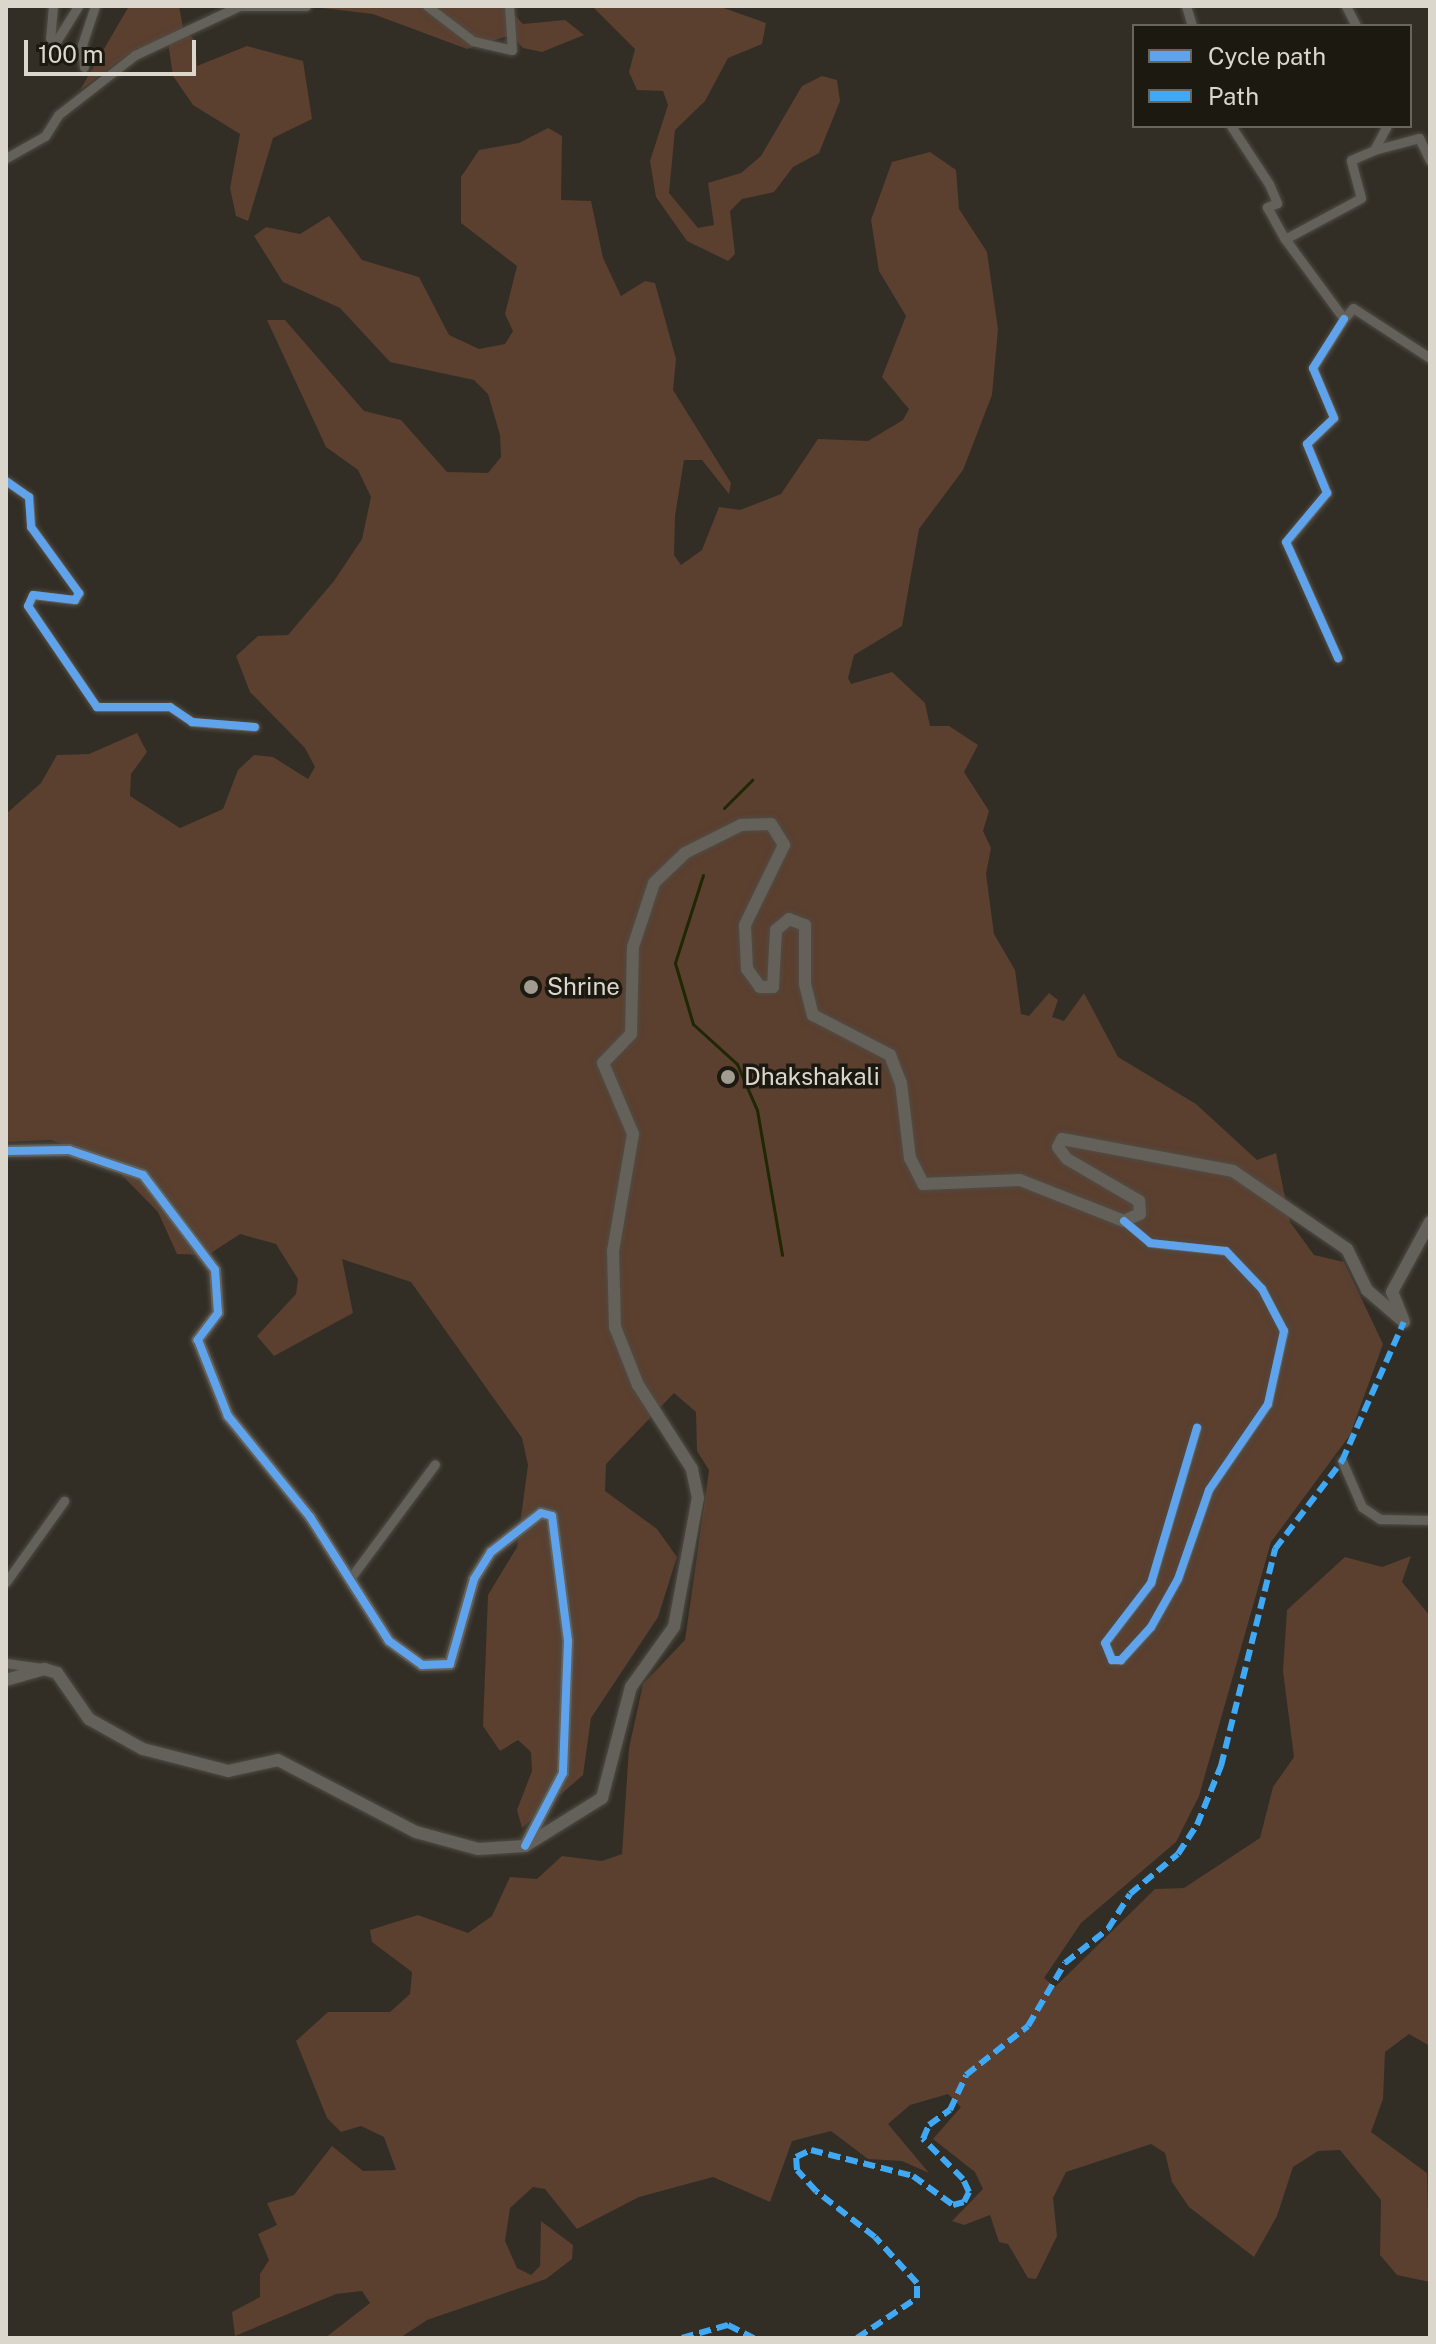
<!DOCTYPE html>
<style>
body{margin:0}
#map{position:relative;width:1436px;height:2344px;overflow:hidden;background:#322e25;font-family:"Public Sans",sans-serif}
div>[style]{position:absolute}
.green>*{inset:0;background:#5b3f2f}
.stream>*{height:3px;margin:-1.5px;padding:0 1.5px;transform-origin:1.5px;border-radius:1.5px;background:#1f2704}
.roads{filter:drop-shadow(0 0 2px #504c44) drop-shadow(0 0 2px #504c44)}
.street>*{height:9px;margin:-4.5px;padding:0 4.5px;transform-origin:4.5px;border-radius:4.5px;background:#64615a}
.secondary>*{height:12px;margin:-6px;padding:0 6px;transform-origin:6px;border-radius:6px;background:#64615a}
.quiet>*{height:6px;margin-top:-3px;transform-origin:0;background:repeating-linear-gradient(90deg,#3fa9f5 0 12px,transparent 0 18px)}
.cycleway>*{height:8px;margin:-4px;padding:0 4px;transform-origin:4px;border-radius:4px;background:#60a3ed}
.dots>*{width:22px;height:22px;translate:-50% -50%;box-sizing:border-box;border:4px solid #1c1911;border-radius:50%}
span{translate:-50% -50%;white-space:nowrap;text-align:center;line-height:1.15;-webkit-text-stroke:7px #1c1911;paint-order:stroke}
.poi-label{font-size:24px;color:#dcd7cc}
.left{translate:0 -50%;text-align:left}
.frame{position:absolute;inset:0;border:8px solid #dcd7cc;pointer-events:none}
.legend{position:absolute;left:1132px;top:24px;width:280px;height:104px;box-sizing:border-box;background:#1c1911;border:2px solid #69655c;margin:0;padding:10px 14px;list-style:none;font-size:24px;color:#dcd7cc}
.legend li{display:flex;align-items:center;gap:16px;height:40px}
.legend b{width:40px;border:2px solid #69655c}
.scale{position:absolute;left:24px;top:40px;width:172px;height:36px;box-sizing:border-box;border:4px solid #dcd7cc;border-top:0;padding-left:10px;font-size:24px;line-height:28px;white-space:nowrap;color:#dcd7cc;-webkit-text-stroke:6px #1c1911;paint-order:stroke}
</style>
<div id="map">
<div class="green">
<i style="clip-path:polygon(129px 6px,179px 6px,183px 28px,195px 40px,197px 66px,247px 46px,303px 61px,312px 119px,273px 138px,248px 221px,236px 216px,230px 188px,240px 134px,193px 105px,173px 76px,168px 42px,136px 49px,80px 90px)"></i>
<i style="clip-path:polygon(305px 6px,506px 6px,523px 24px,565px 20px,584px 35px,542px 52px,523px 48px,511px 35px,467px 49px,373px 14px)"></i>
<i style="clip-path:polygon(592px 6px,718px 6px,766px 23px,762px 44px,728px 58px,705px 101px,675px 130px,669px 193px,698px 228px,714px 225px,708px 183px,741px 173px,761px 156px,802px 86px,822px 76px,837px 80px,840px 101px,819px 153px,793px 167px,774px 192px,742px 199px,730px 211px,735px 254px,728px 261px,687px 241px,656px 197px,650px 161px,668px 105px,663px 91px,637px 90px,629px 72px,635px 49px)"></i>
<i style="clip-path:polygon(548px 128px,562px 136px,561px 200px,591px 201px,603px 258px,621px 296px,645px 281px,655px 283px,676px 359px,673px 390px,731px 483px,729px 494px,702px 460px,684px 460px,675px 516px,674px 555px,681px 565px,702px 550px,719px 507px,740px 510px,781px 494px,818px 439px,868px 441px,903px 420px,909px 409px,882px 377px,906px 316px,879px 271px,871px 220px,892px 162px,930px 152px,956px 170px,959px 209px,987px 252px,998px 329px,992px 395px,963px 470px,919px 529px,902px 626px,854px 655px,848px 678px,851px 684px,892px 672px,925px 703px,930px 726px,949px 726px,978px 745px,964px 772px,989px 811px,983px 831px,991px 848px,986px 874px,994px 934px,1015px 970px,1021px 1014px,1029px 1016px,1049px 993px,1058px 1000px,1052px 1017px,1064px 1021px,1084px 993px,1118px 1057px,1196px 1104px,1257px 1160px,1276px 1153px,1290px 1222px,1314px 1255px,1344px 1262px,1383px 1344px,1350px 1435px,1271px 1542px,1199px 1796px,1176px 1842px,1081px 1923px,1044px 1978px,1055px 1987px,1155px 1889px,1184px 1888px,1260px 1838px,1273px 1787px,1294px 1757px,1283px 1671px,1287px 1610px,1345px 1557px,1382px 1567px,1411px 1556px,1402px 1582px,1430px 1616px,1430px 2046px,1409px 2034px,1385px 2052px,1383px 2099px,1371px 2132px,1427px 2173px,1430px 2282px,1397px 2275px,1380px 2255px,1381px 2200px,1340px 2150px,1318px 2151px,1293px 2167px,1277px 2216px,1254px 2257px,1189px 2207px,1172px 2182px,1165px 2153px,1151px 2144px,1066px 2172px,1053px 2198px,1057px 2236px,1036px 2279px,1028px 2278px,1008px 2244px,999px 2242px,990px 2215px,964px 2225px,952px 2221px,983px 2189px,975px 2172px,933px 2139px,961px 2107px,948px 2094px,910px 2105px,888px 2124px,929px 2173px,902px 2161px,868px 2159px,831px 2131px,792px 2141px,770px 2202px,713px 2177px,639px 2197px,577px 2229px,545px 2189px,533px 2187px,510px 2208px,505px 2241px,517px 2268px,531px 2275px,540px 2266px,541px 2221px,573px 2245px,572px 2259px,546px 2279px,427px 2320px,400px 2338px,325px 2338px,370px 2303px,362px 2291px,336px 2294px,235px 2336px,232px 2312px,260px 2297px,260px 2274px,269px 2260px,258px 2234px,277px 2225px,267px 2203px,294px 2195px,332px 2146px,363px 2171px,396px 2170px,384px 2137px,361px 2126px,341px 2132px,327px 2118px,296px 2041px,328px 2012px,390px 2012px,410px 1994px,412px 1972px,372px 1942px,370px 1930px,418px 1915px,468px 1933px,492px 1916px,510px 1877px,537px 1879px,562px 1856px,602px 1861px,622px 1854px,629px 1748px,643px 1684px,685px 1640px,709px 1470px,697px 1451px,696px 1412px,674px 1393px,606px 1464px,605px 1491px,657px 1529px,677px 1557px,658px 1617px,591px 1718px,583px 1775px,522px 1828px,517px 1810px,532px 1771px,531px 1752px,518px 1740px,500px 1751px,483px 1726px,488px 1595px,517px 1547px,528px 1465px,522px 1438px,411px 1282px,342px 1259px,353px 1313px,274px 1356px,257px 1336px,296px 1294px,298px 1279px,276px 1244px,240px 1234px,208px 1255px,177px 1254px,158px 1212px,107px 1160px,51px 1140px,6px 1142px,6px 814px,41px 783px,57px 755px,89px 754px,137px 733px,147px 752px,131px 774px,130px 796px,180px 828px,223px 809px,238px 770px,254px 755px,273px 757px,308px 779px,315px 767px,305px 748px,250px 692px,236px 656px,258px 636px,288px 635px,334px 581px,362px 539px,371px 497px,358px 470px,326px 447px,267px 320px,285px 320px,364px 411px,401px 420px,447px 472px,488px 473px,501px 457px,500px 435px,488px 394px,474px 380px,390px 362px,340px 308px,283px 282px,254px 236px,266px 227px,300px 234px,329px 216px,362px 260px,419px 277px,449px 335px,479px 349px,505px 344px,513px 331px,505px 314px,517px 266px,461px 223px,461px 177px,479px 150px,519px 143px)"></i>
</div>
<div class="stream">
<i style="left:724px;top:808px;width:40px;rotate:-45deg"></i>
<i style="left:703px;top:875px;width:92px;rotate:107.7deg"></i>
<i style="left:675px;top:963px;width:64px;rotate:73.6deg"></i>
<i style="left:693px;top:1024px;width:59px;rotate:42.3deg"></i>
<i style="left:737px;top:1064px;width:50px;rotate:66.5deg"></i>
<i style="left:757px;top:1110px;width:147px;rotate:80.2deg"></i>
</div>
<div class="roads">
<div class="street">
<i style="left:53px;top:6px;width:32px;rotate:95deg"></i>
<i style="left:50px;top:38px;width:7px;rotate:16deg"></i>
<i style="left:57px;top:40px;width:40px;rotate:-58deg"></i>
<i style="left:242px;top:6px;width:64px"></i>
<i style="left:427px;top:6px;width:58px;rotate:37.3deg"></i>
<i style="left:473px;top:41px;width:40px;rotate:13deg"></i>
<i style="left:512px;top:50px;width:44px;rotate:-93.9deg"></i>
<i style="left:1186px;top:6px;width:21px;rotate:73deg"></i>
<i style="left:1346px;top:6px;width:22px;rotate:63deg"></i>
<i style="left:84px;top:67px;width:22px;rotate:-95deg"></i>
<i style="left:82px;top:45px;width:41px;rotate:-71.6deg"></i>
<i style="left:1231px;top:126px;width:69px;rotate:56.8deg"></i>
<i style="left:1269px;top:184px;width:21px;rotate:67deg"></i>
<i style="left:1277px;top:203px;width:11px;rotate:158deg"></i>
<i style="left:1267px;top:207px;width:37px;rotate:61deg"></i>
<i style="left:1285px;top:239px;width:99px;rotate:53.6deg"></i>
<i style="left:1344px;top:319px;width:14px;rotate:-51deg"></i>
<i style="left:1353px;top:308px;width:92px;rotate:33deg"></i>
<i style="left:1374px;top:150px;width:47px;rotate:-14.9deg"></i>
<i style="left:1419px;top:138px;width:25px;rotate:64deg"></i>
<i style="left:6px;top:158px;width:45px;rotate:-29.4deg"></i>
<i style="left:45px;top:136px;width:25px;rotate:-58deg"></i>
<i style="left:58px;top:115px;width:98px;rotate:-37.9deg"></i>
<i style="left:135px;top:55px;width:115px;rotate:-25.2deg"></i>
<i style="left:1285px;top:239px;width:86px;rotate:-28.3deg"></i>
<i style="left:1361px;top:198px;width:39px;rotate:-105deg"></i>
<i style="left:1351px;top:160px;width:25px;rotate:-23deg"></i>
<i style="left:1374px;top:150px;width:27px;rotate:-62deg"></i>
<i style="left:6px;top:481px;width:28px;rotate:35deg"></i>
<i style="left:29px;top:497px;width:30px;rotate:86deg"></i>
<i style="left:31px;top:527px;width:82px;rotate:54deg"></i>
<i style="left:79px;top:593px;width:8px;rotate:120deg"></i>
<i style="left:75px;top:600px;width:42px;rotate:-173.2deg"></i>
<i style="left:33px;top:595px;width:12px;rotate:114deg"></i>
<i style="left:28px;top:606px;width:122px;rotate:55.7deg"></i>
<i style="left:97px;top:707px;width:73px"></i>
<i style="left:170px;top:707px;width:27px;rotate:34deg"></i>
<i style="left:192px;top:722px;width:63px;rotate:4.5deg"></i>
<i style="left:1338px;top:658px;width:127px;rotate:-114.1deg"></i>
<i style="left:1286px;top:542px;width:64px;rotate:-50.1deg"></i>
<i style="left:1327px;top:493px;width:53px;rotate:-112.2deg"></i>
<i style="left:1307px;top:444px;width:37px;rotate:-44deg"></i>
<i style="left:1334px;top:418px;width:54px;rotate:-112.8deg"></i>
<i style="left:1313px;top:368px;width:58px;rotate:-57.7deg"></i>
<i style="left:1124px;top:1221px;width:34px;rotate:40deg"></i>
<i style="left:1150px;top:1243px;width:76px;rotate:6deg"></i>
<i style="left:1226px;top:1251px;width:52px;rotate:46.5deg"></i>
<i style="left:1262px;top:1289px;width:47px;rotate:62.4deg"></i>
<i style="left:1284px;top:1331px;width:75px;rotate:102.4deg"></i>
<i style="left:1268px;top:1404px;width:104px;rotate:124.5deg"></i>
<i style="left:1209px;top:1490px;width:94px;rotate:109.2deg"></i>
<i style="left:1178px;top:1579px;width:55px;rotate:119.4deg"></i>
<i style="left:1151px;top:1627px;width:45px;rotate:132.3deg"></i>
<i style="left:1121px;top:1660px;width:9px;rotate:180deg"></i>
<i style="left:1112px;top:1660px;width:18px;rotate:-112deg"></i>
<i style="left:1105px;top:1643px;width:76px;rotate:-52.5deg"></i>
<i style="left:1151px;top:1583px;width:162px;rotate:-73.5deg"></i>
<i style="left:1342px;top:1461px;width:50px;rotate:66.5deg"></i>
<i style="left:1362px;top:1507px;width:22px;rotate:34deg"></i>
<i style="left:1380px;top:1519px;width:50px;rotate:1.1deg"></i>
<i style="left:349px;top:1580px;width:144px;rotate:-53.4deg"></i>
<i style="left:6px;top:1582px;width:100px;rotate:-54.4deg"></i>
<i style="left:6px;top:1663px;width:36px;rotate:8deg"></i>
</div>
<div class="secondary">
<i style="left:6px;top:1151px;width:63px;rotate:-0.9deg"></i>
<i style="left:69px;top:1150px;width:78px;rotate:18.7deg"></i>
<i style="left:143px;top:1175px;width:119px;rotate:52.8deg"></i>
<i style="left:215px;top:1270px;width:43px;rotate:86deg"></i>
<i style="left:218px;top:1313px;width:34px;rotate:127deg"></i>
<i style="left:198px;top:1340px;width:82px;rotate:68.5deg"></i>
<i style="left:228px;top:1416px;width:130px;rotate:50.9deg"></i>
<i style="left:310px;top:1517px;width:147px;rotate:57.5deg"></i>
<i style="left:389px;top:1641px;width:41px;rotate:36deg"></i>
<i style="left:422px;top:1665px;width:28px;rotate:-2deg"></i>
<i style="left:450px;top:1664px;width:88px;rotate:-74.2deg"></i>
<i style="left:474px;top:1579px;width:32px;rotate:-58deg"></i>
<i style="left:491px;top:1552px;width:63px;rotate:-38deg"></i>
<i style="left:541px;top:1513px;width:11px;rotate:15deg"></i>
<i style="left:552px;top:1516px;width:126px;rotate:82.7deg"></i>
<i style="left:568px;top:1641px;width:132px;rotate:92.2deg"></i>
<i style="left:563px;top:1773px;width:82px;rotate:117.5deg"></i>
<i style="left:1403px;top:1319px;width:29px;rotate:-112deg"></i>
<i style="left:1392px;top:1292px;width:80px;rotate:-61.5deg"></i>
<i style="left:6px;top:1680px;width:40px;rotate:-16deg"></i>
<i style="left:44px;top:1669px;width:14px;rotate:17deg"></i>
<i style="left:57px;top:1673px;width:56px;rotate:55.2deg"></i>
<i style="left:89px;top:1719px;width:62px;rotate:29.1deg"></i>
<i style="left:143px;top:1749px;width:88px;rotate:14.5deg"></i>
<i style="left:228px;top:1771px;width:51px;rotate:-12.4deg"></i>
<i style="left:278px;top:1760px;width:156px;rotate:27.6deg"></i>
<i style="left:416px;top:1832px;width:64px;rotate:15.3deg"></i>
<i style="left:478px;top:1849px;width:47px;rotate:-3.7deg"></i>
<i style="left:525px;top:1846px;width:91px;rotate:-31.9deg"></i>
<i style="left:602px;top:1798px;width:115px;rotate:-75.4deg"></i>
<i style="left:631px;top:1687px;width:74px;rotate:-54.4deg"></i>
<i style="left:674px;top:1627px;width:131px;rotate:-79.5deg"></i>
<i style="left:698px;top:1498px;width:30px;rotate:-102deg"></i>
<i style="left:692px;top:1469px;width:100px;rotate:-122.7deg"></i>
<i style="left:638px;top:1385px;width:62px;rotate:-111.6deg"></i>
<i style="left:615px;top:1327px;width:76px;rotate:-91.5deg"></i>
<i style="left:613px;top:1251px;width:119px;rotate:-80.3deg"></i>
<i style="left:633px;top:1134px;width:77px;rotate:-112.9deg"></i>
<i style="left:603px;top:1063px;width:40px;rotate:-46deg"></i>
<i style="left:631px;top:1034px;width:87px;rotate:-88.7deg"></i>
<i style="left:633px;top:947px;width:67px;rotate:-71.8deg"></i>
<i style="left:654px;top:883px;width:43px;rotate:-44.1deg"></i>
<i style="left:685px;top:853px;width:63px;rotate:-26.6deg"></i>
<i style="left:741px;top:825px;width:30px;rotate:-2deg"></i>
<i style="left:771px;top:824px;width:25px;rotate:58deg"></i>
<i style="left:784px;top:845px;width:89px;rotate:116deg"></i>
<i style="left:745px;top:925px;width:44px;rotate:87.4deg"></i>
<i style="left:747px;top:969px;width:22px;rotate:54deg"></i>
<i style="left:760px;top:987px;width:13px"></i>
<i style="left:773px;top:987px;width:57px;rotate:-87deg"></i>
<i style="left:776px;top:930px;width:17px;rotate:-40deg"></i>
<i style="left:789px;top:919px;width:17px;rotate:21deg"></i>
<i style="left:805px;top:925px;width:59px;rotate:90deg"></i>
<i style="left:805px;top:984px;width:32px;rotate:76deg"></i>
<i style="left:813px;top:1015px;width:87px;rotate:27.5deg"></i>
<i style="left:890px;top:1055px;width:30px;rotate:69deg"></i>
<i style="left:901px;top:1083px;width:76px;rotate:83.2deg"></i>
<i style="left:910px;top:1158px;width:29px;rotate:63deg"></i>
<i style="left:923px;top:1184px;width:97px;rotate:-2.4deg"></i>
<i style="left:1020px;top:1180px;width:112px;rotate:21.5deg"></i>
<i style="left:1124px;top:1221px;width:17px;rotate:-24deg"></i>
<i style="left:1140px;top:1214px;width:13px;rotate:-94deg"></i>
<i style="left:1139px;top:1201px;width:83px;rotate:-149.7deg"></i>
<i style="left:1067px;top:1159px;width:15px;rotate:-127deg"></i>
<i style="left:1058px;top:1147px;width:9px;rotate:-63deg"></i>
<i style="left:1062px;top:1139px;width:174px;rotate:10.6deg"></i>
<i style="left:1233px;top:1171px;width:138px;rotate:34.4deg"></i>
<i style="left:1347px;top:1249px;width:46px;rotate:64deg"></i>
<i style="left:1367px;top:1290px;width:49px;rotate:40.9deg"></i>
</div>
</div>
<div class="quiet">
<i style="left:682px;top:2338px;width:48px;rotate:-15.8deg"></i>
<i style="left:728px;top:2325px;width:29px;rotate:27deg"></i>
<i style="left:857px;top:2338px;width:72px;rotate:-33.7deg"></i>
<i style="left:917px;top:2298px;width:15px;rotate:-90deg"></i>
<i style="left:917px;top:2283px;width:62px;rotate:-132.4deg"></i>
<i style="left:875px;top:2237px;width:75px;rotate:-142.1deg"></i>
<i style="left:816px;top:2191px;width:28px;rotate:-132deg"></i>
<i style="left:797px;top:2170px;width:13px;rotate:-94deg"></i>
<i style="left:796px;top:2157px;width:17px;rotate:-25deg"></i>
<i style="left:811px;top:2150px;width:105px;rotate:14.3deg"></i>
<i style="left:913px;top:2176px;width:49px;rotate:35.9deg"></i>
<i style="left:953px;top:2205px;width:11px;rotate:-15deg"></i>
<i style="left:964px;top:2202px;width:11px;rotate:-63deg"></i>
<i style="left:969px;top:2192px;width:14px;rotate:-115deg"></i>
<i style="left:963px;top:2179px;width:57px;rotate:-135deg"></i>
<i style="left:923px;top:2139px;width:15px;rotate:-67deg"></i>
<i style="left:929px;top:2125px;width:26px;rotate:-36deg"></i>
<i style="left:950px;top:2110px;width:38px;rotate:-65deg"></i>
<i style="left:966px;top:2075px;width:79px;rotate:-38.3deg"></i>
<i style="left:1028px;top:2026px;width:73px;rotate:-59.6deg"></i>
<i style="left:1065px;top:1963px;width:55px;rotate:-38.3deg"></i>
<i style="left:1108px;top:1929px;width:41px;rotate:-57.8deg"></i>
<i style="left:1130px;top:1894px;width:62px;rotate:-39.8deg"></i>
<i style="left:1178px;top:1854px;width:35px;rotate:-57deg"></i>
<i style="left:1197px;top:1825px;width:64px;rotate:-67.9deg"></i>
<i style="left:1221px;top:1766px;width:224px;rotate:-76deg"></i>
<i style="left:1275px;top:1549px;width:111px;rotate:-52.7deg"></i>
<i style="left:1342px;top:1461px;width:152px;rotate:-66deg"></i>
</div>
<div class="cycleway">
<i style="left:6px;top:481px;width:28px;rotate:35deg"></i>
<i style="left:29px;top:497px;width:30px;rotate:86deg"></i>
<i style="left:31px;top:527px;width:82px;rotate:54deg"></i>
<i style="left:79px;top:593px;width:8px;rotate:120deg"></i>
<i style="left:75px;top:600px;width:42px;rotate:-173.2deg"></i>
<i style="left:33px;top:595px;width:12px;rotate:114deg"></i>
<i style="left:28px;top:606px;width:122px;rotate:55.7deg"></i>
<i style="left:97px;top:707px;width:73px"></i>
<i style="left:170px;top:707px;width:27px;rotate:34deg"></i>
<i style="left:192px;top:722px;width:63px;rotate:4.5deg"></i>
<i style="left:1338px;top:658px;width:127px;rotate:-114.1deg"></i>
<i style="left:1286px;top:542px;width:64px;rotate:-50.1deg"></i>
<i style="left:1327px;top:493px;width:53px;rotate:-112.2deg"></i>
<i style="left:1307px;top:444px;width:37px;rotate:-44deg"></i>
<i style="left:1334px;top:418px;width:54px;rotate:-112.8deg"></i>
<i style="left:1313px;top:368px;width:58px;rotate:-57.7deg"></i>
<i style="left:6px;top:1151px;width:63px;rotate:-0.9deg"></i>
<i style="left:69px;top:1150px;width:78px;rotate:18.7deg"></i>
<i style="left:143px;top:1175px;width:119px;rotate:52.8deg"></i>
<i style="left:215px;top:1270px;width:43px;rotate:86deg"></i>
<i style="left:218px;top:1313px;width:34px;rotate:127deg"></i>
<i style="left:198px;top:1340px;width:82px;rotate:68.5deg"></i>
<i style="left:228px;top:1416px;width:130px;rotate:50.9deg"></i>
<i style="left:310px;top:1517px;width:147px;rotate:57.5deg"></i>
<i style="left:389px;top:1641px;width:41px;rotate:36deg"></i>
<i style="left:422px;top:1665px;width:28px;rotate:-2deg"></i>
<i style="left:450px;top:1664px;width:88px;rotate:-74.2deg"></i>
<i style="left:474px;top:1579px;width:32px;rotate:-58deg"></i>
<i style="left:491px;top:1552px;width:63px;rotate:-38deg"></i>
<i style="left:541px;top:1513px;width:11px;rotate:15deg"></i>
<i style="left:552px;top:1516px;width:126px;rotate:82.7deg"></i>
<i style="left:568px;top:1641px;width:132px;rotate:92.2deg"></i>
<i style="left:563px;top:1773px;width:82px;rotate:117.5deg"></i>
<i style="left:1124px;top:1221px;width:34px;rotate:40deg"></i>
<i style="left:1150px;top:1243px;width:76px;rotate:6deg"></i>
<i style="left:1226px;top:1251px;width:52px;rotate:46.5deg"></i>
<i style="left:1262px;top:1289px;width:47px;rotate:62.4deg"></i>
<i style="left:1284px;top:1331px;width:75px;rotate:102.4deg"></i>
<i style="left:1268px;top:1404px;width:104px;rotate:124.5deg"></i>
<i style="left:1209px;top:1490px;width:94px;rotate:109.2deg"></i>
<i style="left:1178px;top:1579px;width:55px;rotate:119.4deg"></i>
<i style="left:1151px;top:1627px;width:45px;rotate:132.3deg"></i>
<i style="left:1121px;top:1660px;width:9px;rotate:180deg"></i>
<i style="left:1112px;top:1660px;width:18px;rotate:-112deg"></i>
<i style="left:1105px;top:1643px;width:76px;rotate:-52.5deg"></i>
<i style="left:1151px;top:1583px;width:162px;rotate:-73.5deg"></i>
</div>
<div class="dots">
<i style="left:531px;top:987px;background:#a09c92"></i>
<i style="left:728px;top:1077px;background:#a09c92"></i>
</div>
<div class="poi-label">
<span class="left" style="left:547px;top:987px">Shrine</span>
<span class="left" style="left:744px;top:1077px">Dhakshakali</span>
</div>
<div class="frame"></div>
<ul class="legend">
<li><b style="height:10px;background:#60a3ed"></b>Cycle path</li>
<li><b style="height:10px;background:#3fa9f5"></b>Path</li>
</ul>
<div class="scale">100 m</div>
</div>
